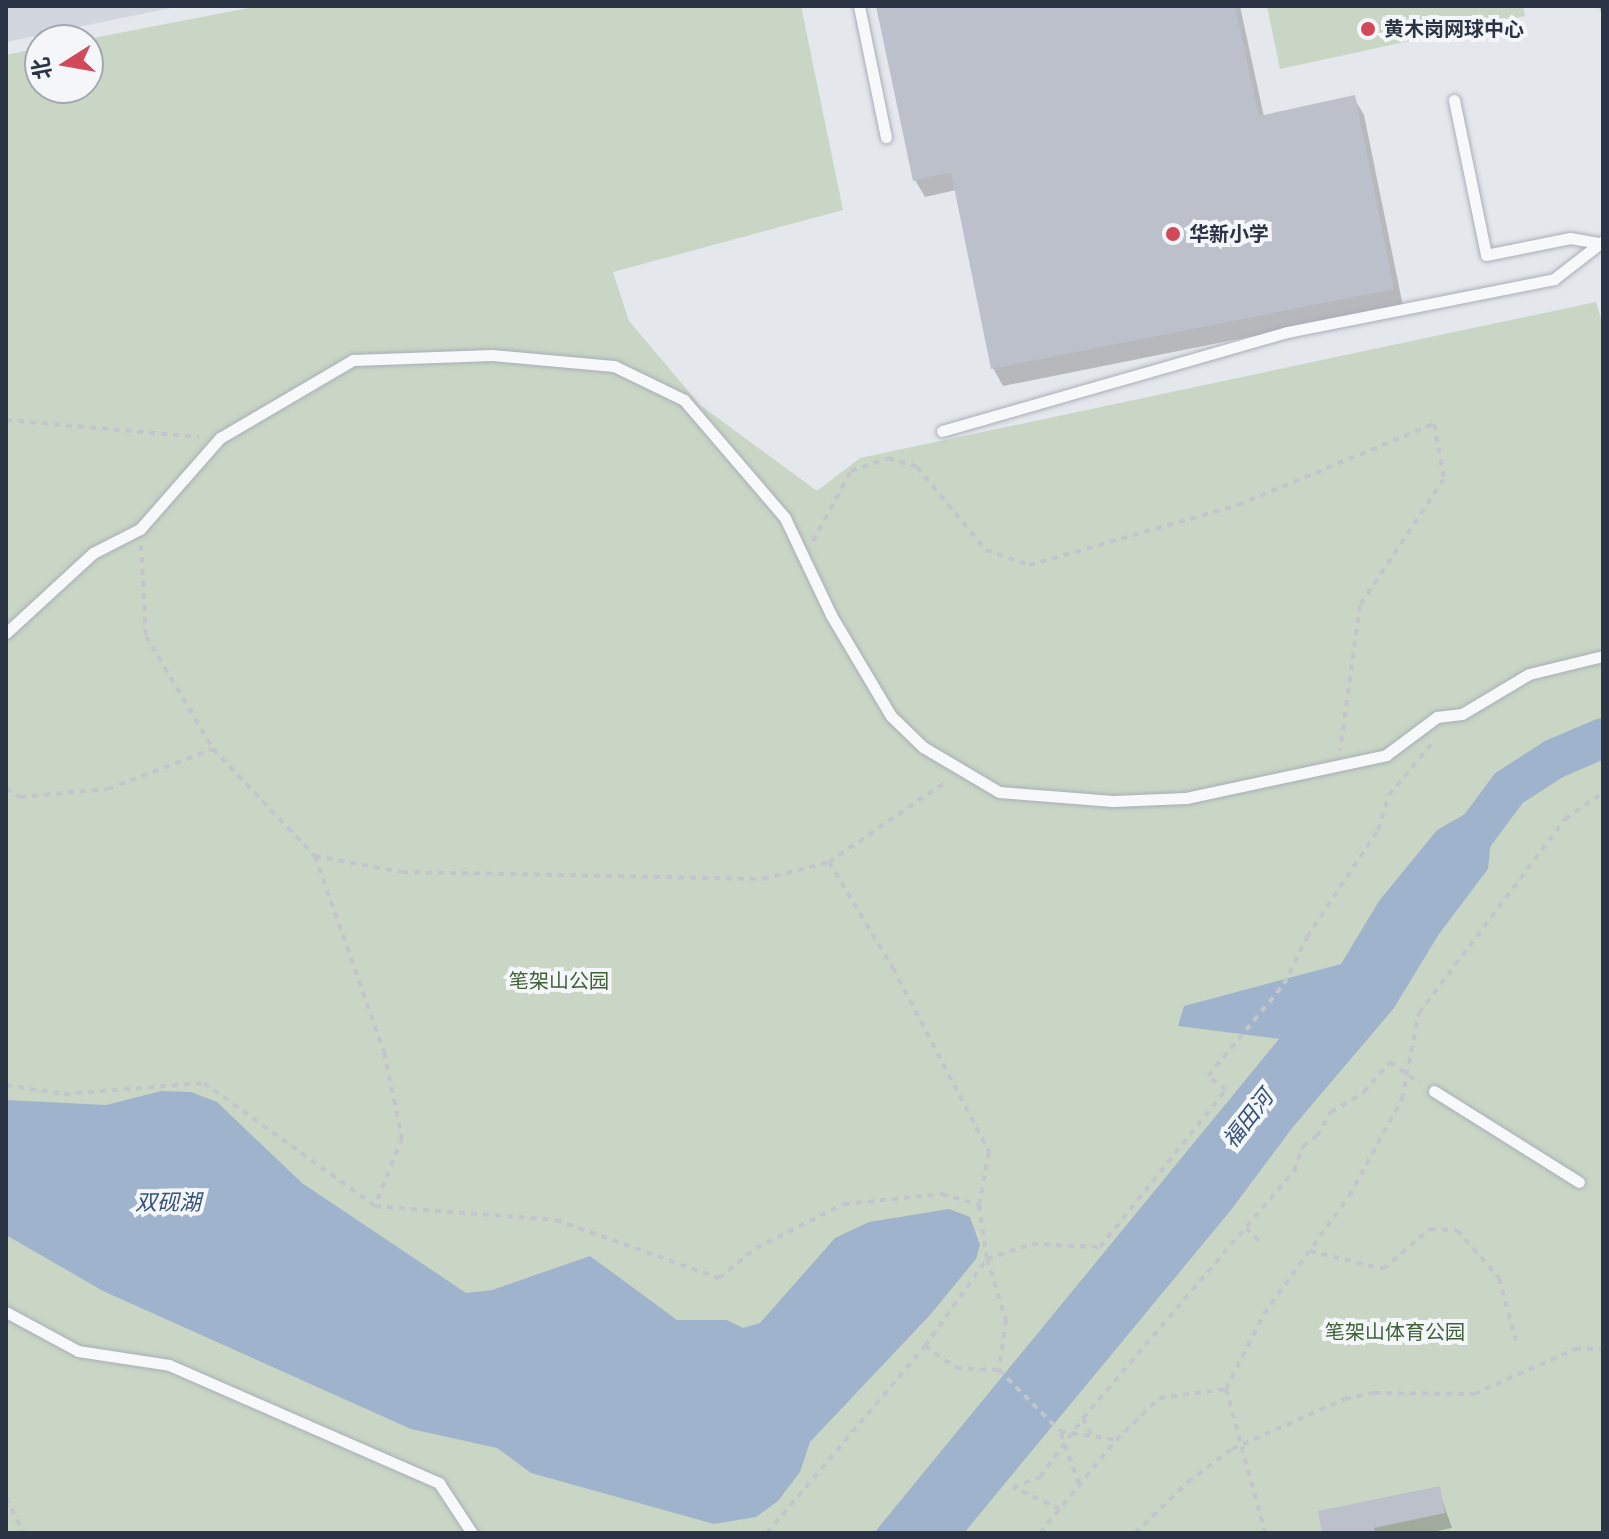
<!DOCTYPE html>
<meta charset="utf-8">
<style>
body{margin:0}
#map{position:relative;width:1609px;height:1539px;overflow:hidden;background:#e4e7ec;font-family:"Fira Sans","Noto Sans SC",sans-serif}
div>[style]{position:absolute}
.built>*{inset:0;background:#d2d6de}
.green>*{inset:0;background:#c9d6c5}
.water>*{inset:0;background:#9fb4cc}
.shadow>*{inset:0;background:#0003}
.river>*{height:40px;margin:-20px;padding:0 20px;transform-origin:20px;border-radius:20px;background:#9fb4cc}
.building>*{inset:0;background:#bbc0ca}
.path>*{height:4px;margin-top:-2px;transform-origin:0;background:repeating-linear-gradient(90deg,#c2c5cb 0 6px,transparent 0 12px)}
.roads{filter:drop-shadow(0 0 2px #a9aeb7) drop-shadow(0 0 2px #a9aeb7)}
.service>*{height:11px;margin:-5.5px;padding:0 5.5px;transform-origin:5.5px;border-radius:5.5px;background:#f7f8fa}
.path-bridge>*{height:4px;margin-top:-2px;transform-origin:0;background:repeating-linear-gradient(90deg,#c2c5cb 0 6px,transparent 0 12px)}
.dots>*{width:22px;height:22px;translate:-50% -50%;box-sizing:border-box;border:4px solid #f4f6f9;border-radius:50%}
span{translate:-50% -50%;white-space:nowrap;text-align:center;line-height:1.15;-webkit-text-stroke:8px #f4f6f9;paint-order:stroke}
.poi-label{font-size:20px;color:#2b3445;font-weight:700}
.left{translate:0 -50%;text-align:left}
.park-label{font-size:20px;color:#3f6138}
.water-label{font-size:22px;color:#34527a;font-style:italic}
.frame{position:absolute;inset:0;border:8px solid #2b3445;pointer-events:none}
.north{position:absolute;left:24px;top:24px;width:80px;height:80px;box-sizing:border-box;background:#f4f6f9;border:2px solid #a4a8b1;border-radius:50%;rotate:259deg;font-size:22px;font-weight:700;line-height:32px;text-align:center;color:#2b3445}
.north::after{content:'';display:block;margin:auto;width:28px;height:36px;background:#d1495b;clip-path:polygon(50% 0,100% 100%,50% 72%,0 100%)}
</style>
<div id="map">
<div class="built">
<i style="clip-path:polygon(6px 6px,180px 6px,6px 42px)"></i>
</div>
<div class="green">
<i style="clip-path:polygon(258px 6px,801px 6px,843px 210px,613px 272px,629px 321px,700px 405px,817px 491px,860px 458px,1596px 302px,1603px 325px,1603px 1533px,6px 1533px,6px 55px,40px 48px,40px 88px,88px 88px,88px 40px,83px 40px)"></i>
<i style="clip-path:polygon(1267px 6px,1523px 6px,1525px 16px,1280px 69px)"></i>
</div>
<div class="water">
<i style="clip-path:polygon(1467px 813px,1492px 831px,1488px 869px,1439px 934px,1394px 1008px,1293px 1127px,1231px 1210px,964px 1533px,874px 1533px,1279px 1039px,1178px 1026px,1184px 1006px,1341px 964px,1379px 901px,1437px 830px)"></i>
<i style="clip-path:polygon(161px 1091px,191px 1092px,217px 1102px,302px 1183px,466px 1293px,492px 1290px,590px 1256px,677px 1320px,727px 1320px,743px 1328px,760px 1323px,835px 1238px,869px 1222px,949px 1209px,970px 1217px,980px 1245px,976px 1259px,930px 1315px,810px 1442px,800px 1472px,778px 1501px,756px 1517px,714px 1524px,531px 1473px,497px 1448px,411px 1429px,103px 1291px,6px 1235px,6px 1100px,106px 1105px)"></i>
</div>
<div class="shadow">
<i style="clip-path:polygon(878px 6px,1240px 6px,1264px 117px,1354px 98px,1364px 115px,1403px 306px,1003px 386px,993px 368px,956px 190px,925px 197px,915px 180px)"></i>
<i style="clip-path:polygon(1438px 1488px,1452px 1528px,1427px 1533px,1325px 1533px)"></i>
</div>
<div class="river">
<i style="left:1451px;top:866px;width:97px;rotate:-53.4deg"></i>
<i style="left:1509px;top:788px;width:54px;rotate:-32.8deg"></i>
<i style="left:1554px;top:759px;width:53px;rotate:-23.2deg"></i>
</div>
<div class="building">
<i style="clip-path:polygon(876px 6px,1235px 6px,1259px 116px,1355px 95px,1394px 289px,991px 369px,951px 172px,913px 181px)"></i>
<i style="clip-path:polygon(1440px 1486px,1445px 1513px,1374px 1528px,1375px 1533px,1322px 1533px,1318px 1511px)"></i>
</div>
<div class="path">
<i style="left:1601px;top:6px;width:7px;rotate:74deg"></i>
<i style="left:6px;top:420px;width:194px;rotate:5deg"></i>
<i style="left:813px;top:541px;width:80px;rotate:-61.5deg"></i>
<i style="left:851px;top:471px;width:39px;rotate:-19deg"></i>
<i style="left:888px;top:458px;width:30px;rotate:17deg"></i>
<i style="left:917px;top:467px;width:108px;rotate:50.3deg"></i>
<i style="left:986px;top:550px;width:46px;rotate:19.2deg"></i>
<i style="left:1029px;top:565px;width:217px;rotate:-16deg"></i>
<i style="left:1238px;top:505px;width:212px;rotate:-22.5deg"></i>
<i style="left:1434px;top:424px;width:56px;rotate:79.7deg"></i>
<i style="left:1444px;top:479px;width:151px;rotate:123.7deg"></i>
<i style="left:1360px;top:605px;width:147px;rotate:97.8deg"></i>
<i style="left:141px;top:545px;width:91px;rotate:86.9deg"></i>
<i style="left:146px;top:636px;width:131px;rotate:59.3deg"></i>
<i style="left:213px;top:749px;width:148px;rotate:46.4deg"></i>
<i style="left:315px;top:856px;width:88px;rotate:10.4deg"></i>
<i style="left:402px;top:872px;width:361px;rotate:1.1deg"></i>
<i style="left:763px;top:879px;width:68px;rotate:-14.4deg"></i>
<i style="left:829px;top:862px;width:143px;rotate:-34.5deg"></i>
<i style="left:6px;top:788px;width:17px;rotate:33deg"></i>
<i style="left:20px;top:797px;width:88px;rotate:-5.2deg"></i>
<i style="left:108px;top:789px;width:112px;rotate:-20.9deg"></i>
<i style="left:315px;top:856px;width:208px;rotate:70.6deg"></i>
<i style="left:384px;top:1052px;width:88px;rotate:78.2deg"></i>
<i style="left:402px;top:1138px;width:73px;rotate:111.7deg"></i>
<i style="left:829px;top:862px;width:124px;rotate:58.9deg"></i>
<i style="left:893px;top:968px;width:208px;rotate:62.4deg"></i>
<i style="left:989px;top:1152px;width:54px;rotate:100.7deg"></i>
<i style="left:6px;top:1085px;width:59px;rotate:8.8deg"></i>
<i style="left:64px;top:1094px;width:140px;rotate:-4.5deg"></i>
<i style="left:204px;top:1083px;width:211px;rotate:35.7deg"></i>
<i style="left:375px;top:1206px;width:182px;rotate:4.4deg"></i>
<i style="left:556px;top:1220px;width:173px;rotate:19.6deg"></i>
<i style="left:719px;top:1278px;width:48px;rotate:-39deg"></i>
<i style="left:756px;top:1248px;width:98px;rotate:-26.6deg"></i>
<i style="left:844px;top:1204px;width:99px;rotate:-5.8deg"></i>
<i style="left:942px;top:1194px;width:39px;rotate:17deg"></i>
<i style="left:979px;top:1205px;width:55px;rotate:81.6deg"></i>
<i style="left:987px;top:1259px;width:64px;rotate:72.7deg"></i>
<i style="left:1006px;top:1320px;width:50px;rotate:98deg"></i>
<i style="left:1246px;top:1228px;width:18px;rotate:45deg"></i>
<i style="left:1310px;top:1251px;width:75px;rotate:13.9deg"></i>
<i style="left:1383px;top:1269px;width:62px;rotate:-40.4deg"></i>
<i style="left:1430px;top:1229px;width:27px;rotate:2deg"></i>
<i style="left:1457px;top:1230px;width:64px;rotate:48.8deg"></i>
<i style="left:1499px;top:1278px;width:65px;rotate:74.9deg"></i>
<i style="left:925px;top:1346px;width:38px;rotate:35deg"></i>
<i style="left:956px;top:1368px;width:43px;rotate:2.7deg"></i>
<i style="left:999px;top:1370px;width:86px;rotate:45deg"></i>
<i style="left:1226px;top:1389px;width:149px;rotate:74.8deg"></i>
<i style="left:1083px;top:1418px;width:20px;rotate:63deg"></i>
<i style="left:6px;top:1498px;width:39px;rotate:63deg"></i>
<i style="left:1060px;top:1509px;width:52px;rotate:-154.9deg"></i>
<i style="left:1013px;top:1487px;width:29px;rotate:-20deg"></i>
<i style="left:1040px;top:1477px;width:73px;rotate:-53.9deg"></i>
<i style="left:1083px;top:1418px;width:325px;rotate:-49.5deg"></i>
<i style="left:1294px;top:1171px;width:27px;rotate:-70deg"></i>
<i style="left:1303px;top:1146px;width:17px;rotate:-36deg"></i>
<i style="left:1317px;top:1136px;width:28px;rotate:-60deg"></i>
<i style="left:1331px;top:1112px;width:39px;rotate:-31deg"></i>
<i style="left:1364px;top:1092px;width:40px;rotate:-49deg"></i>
<i style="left:1390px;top:1062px;width:37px;rotate:35deg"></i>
<i style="left:767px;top:1533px;width:245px;rotate:-49.8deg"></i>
<i style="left:925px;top:1346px;width:107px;rotate:-54.5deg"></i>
<i style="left:987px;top:1259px;width:47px;rotate:-18.4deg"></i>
<i style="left:1032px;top:1244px;width:68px;rotate:2.5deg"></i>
<i style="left:1100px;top:1247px;width:201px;rotate:-51.3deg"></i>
<i style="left:1226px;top:1090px;width:23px;rotate:-142deg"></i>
<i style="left:1208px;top:1076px;width:119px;rotate:-50.4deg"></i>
<i style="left:1284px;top:984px;width:52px;rotate:-63.9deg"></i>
<i style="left:1307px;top:937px;width:128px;rotate:-56.4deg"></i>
<i style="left:1378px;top:830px;width:37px;rotate:-73deg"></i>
<i style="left:1389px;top:795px;width:69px;rotate:-50.3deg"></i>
<i style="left:1040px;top:1533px;width:120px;rotate:-50.7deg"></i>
<i style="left:1116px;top:1440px;width:60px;rotate:-44.3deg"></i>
<i style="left:1159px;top:1398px;width:68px;rotate:-7.7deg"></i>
<i style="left:1226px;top:1389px;width:84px;rotate:-63.1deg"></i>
<i style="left:1264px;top:1314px;width:145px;rotate:-54.2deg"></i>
<i style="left:1349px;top:1196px;width:111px;rotate:-61.3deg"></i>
<i style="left:1402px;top:1099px;width:88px;rotate:-78.8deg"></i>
<i style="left:1419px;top:1013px;width:243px;rotate:-53deg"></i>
<i style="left:1565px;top:819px;width:46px;rotate:-34.4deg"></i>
<i style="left:1135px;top:1533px;width:74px;rotate:-43.9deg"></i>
<i style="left:1188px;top:1482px;width:55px;rotate:-36.9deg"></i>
<i style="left:1232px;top:1449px;width:124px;rotate:-23.9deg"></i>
<i style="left:1345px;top:1399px;width:30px;rotate:-12deg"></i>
<i style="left:1374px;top:1393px;width:100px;rotate:0.6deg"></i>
<i style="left:1474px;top:1394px;width:111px;rotate:-24deg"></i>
<i style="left:1575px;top:1349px;width:28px"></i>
</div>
<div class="roads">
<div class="service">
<i style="left:859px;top:6px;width:134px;rotate:78.4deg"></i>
<i style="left:1454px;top:100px;width:158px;rotate:78.3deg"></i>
<i style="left:1486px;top:255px;width:86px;rotate:-11.4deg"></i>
<i style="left:1570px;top:238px;width:27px;rotate:10deg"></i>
<i style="left:942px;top:431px;width:359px;rotate:-16deg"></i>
<i style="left:1287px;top:332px;width:272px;rotate:-11.2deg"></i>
<i style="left:1554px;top:279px;width:62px;rotate:-37.8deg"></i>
<i style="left:6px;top:633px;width:118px;rotate:-42.6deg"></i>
<i style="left:93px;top:553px;width:53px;rotate:-27.1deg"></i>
<i style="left:140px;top:529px;width:121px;rotate:-48.7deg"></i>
<i style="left:220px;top:438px;width:154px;rotate:-30.4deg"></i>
<i style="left:353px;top:360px;width:139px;rotate:-2.1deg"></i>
<i style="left:492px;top:355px;width:122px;rotate:5.2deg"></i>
<i style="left:614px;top:366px;width:78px;rotate:25.9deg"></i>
<i style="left:684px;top:400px;width:155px;rotate:49.4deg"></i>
<i style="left:785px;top:518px;width:107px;rotate:64.6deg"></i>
<i style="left:831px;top:615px;width:117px;rotate:59.3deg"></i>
<i style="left:891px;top:716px;width:45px;rotate:44.1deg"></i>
<i style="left:923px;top:747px;width:88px;rotate:30.6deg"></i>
<i style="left:999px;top:792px;width:114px;rotate:4.5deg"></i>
<i style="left:1113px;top:801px;width:73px;rotate:-2.4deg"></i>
<i style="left:1186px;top:798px;width:205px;rotate:-12.1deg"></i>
<i style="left:1386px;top:755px;width:64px;rotate:-36.7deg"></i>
<i style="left:1437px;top:717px;width:25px;rotate:-7deg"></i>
<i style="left:1462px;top:714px;width:78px;rotate:-30.8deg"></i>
<i style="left:1529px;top:674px;width:76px;rotate:-13.7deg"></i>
<i style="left:1434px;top:1091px;width:171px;rotate:32.1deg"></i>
<i style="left:6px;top:1312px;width:82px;rotate:28.4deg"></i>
<i style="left:78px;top:1351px;width:92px;rotate:8.7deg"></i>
<i style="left:169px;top:1365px;width:295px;rotate:23.6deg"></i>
<i style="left:439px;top:1483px;width:60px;rotate:56.6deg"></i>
</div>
</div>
<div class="path-bridge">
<i style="left:1079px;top:1484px;width:56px;rotate:-109.7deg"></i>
<i style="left:1060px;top:1431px;width:57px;rotate:9.1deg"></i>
</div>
<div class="dots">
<i style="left:1368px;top:29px;background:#d1495b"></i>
<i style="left:1173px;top:234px;background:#d1495b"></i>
</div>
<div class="poi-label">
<span class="left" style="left:1384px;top:29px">黄木岗网球中心</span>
<span class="left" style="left:1189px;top:234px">华新小学</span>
</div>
<div class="park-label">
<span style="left:559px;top:981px">笔架山公园</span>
<span style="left:1395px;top:1332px">笔架山体育公园</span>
</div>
<div class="water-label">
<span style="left:1248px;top:1119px;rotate:-52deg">福田河</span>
<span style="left:168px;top:1203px">双砚湖</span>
</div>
<div class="frame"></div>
<div class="north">北</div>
</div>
